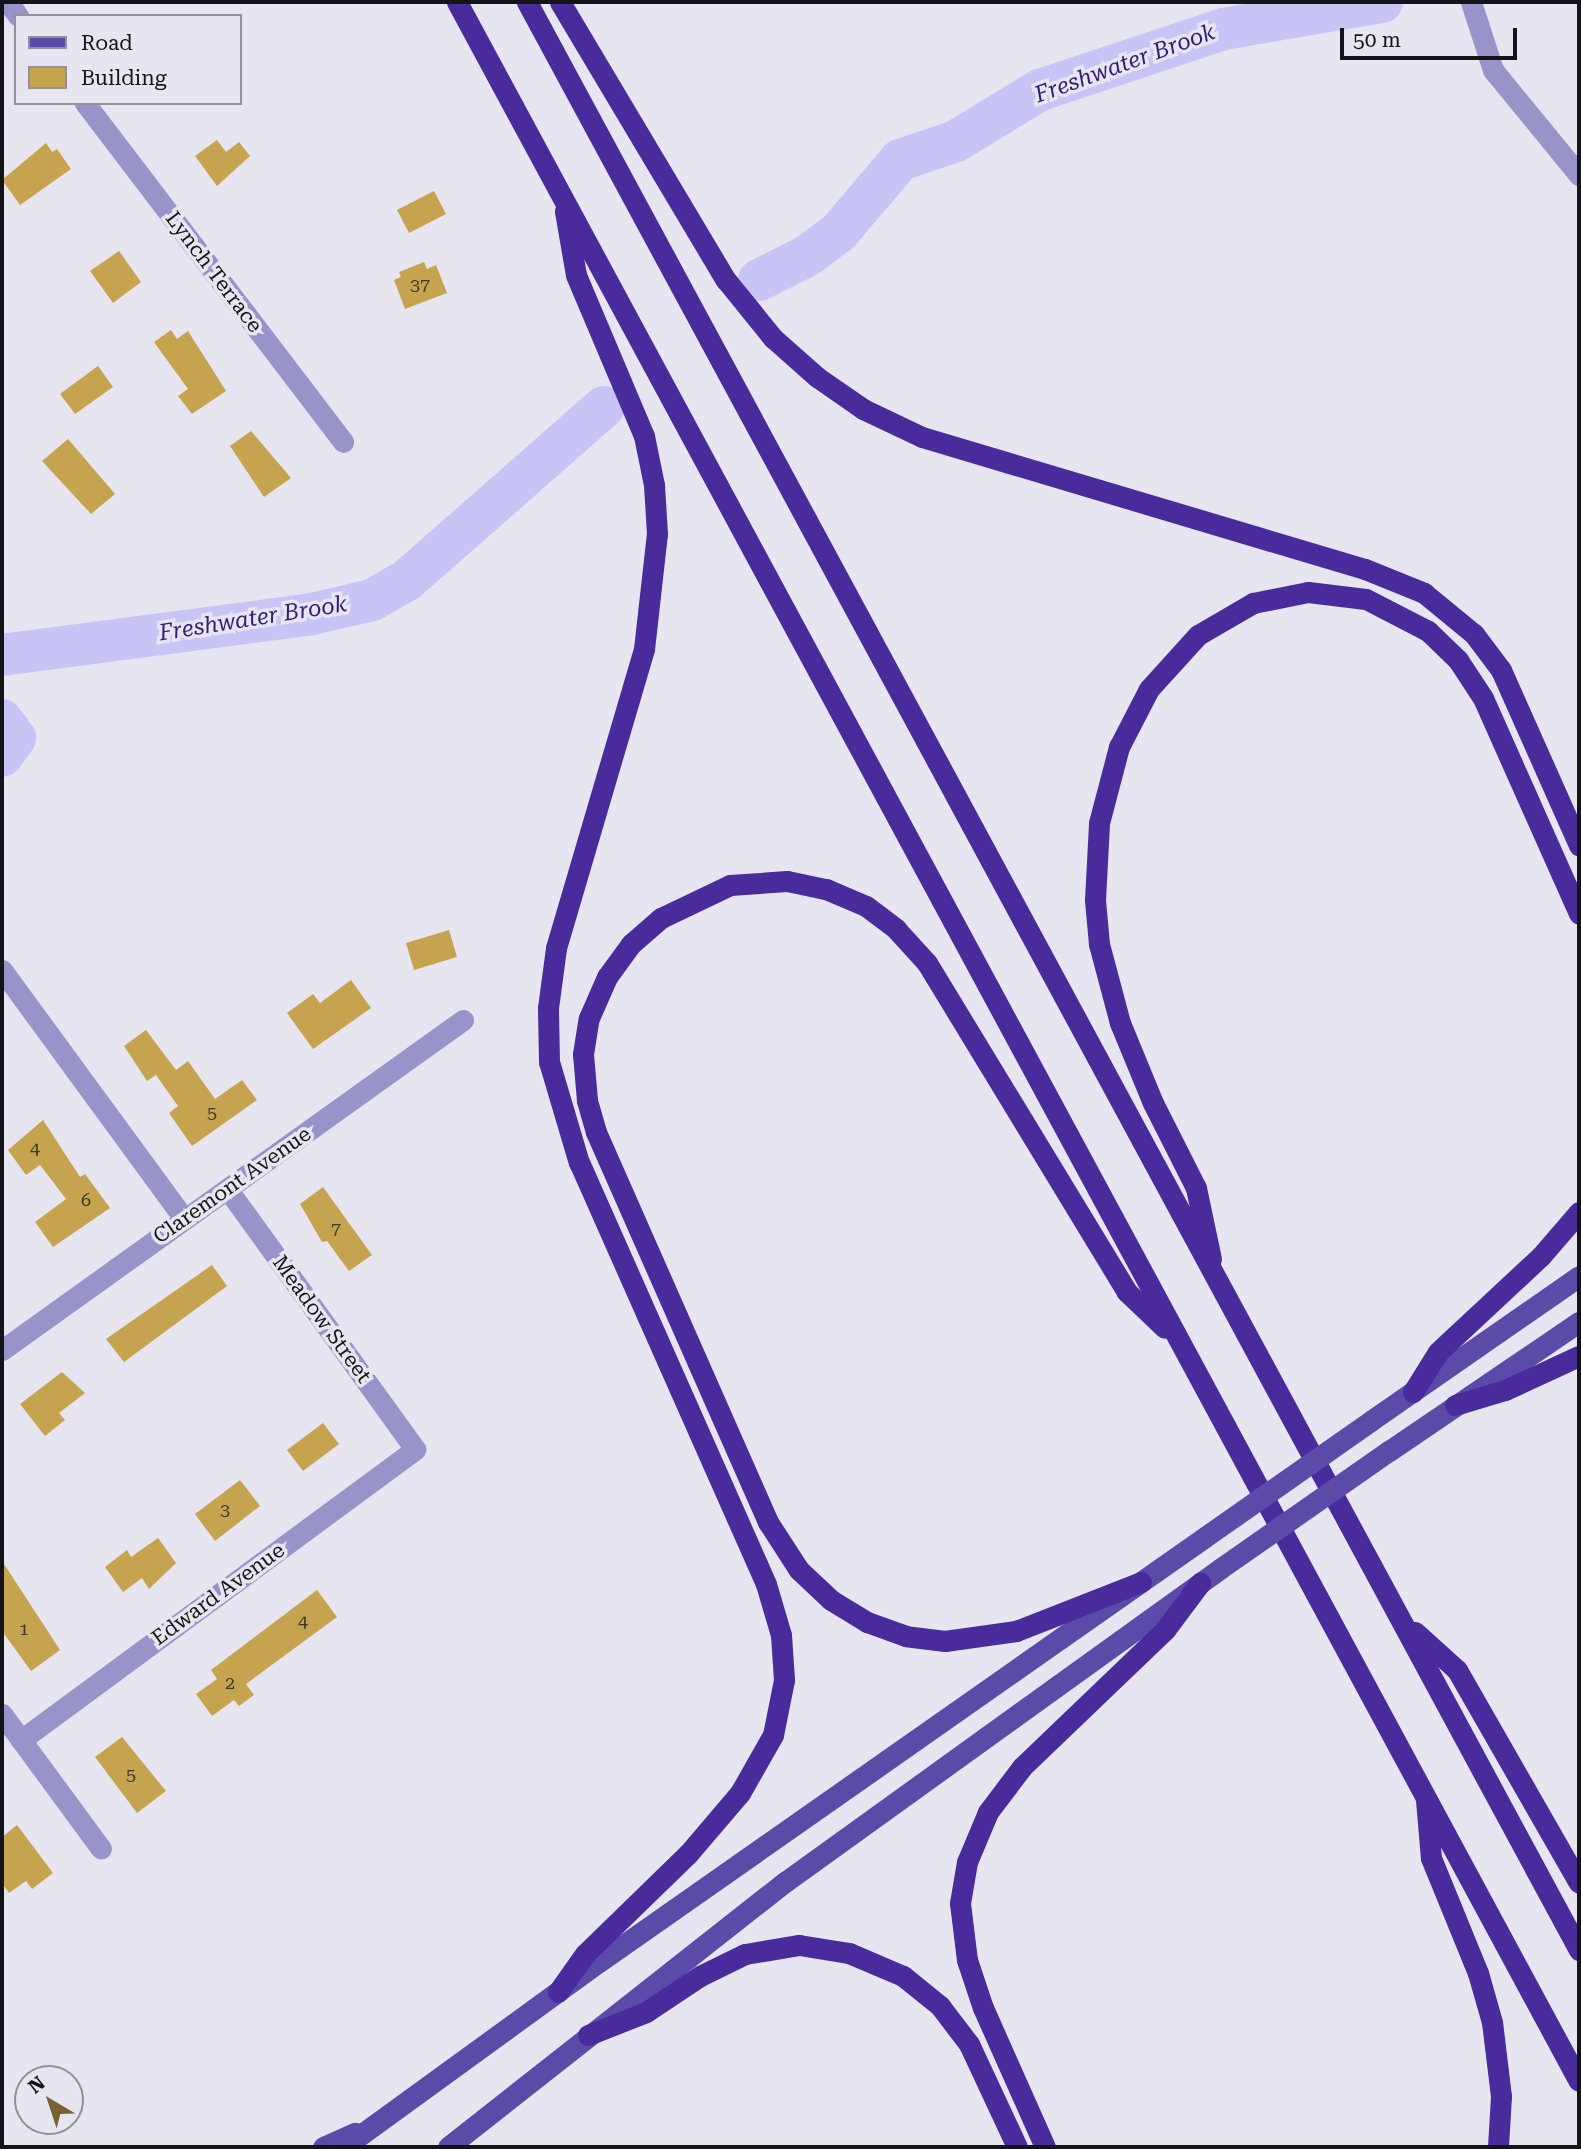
<!DOCTYPE html>
<style>
body{margin:0}
#map{position:relative;width:1581px;height:2149px;overflow:hidden;background:#e6e5f0;font-family:"Roboto Serif",serif}
div>[style]{position:absolute}
.river>*{height:42px;margin:-21px;padding:0 21px;transform-origin:21px;border-radius:21px;background:#c8c4f5}
.building>*{inset:0;background:#c6a44f}
.street>*{height:21px;margin:-10.5px;padding:0 10.5px;transform-origin:10.5px;border-radius:10.5px;background:#9894c9}
.primary>*{height:21px;margin:-10.5px;padding:0 10.5px;transform-origin:10.5px;border-radius:10.5px;background:#5c4aa9}
.highway>*{height:21px;margin:-10.5px;padding:0 10.5px;transform-origin:10.5px;border-radius:10.5px;background:#492b9c}
.primary-bridge>*{height:21px;margin:-10.5px;padding:0 10.5px;transform-origin:10.5px;border-radius:10.5px;background:#5c4aa9}
span{translate:-50% -50%;white-space:nowrap;text-align:center;line-height:1.15;-webkit-text-stroke:7px #e6e5f0;paint-order:stroke}
.number-label{font-size:18px;color:#403826}
.number-label span{-webkit-text-stroke-width:0}
.street-label{font-size:21px;color:#141418}
.water-label{font-size:23px;color:#351d76;font-style:italic}
.frame{position:absolute;inset:0;border:4px solid #141418;pointer-events:none}
.legend{position:absolute;left:14px;top:14px;width:228px;height:91px;box-sizing:border-box;background:#e6e5f0;border:2px solid #92919a;margin:0;padding:9px 12px;list-style:none;font-size:21px;color:#141418}
.legend li{display:flex;align-items:center;gap:14px;height:35px}
.legend b{width:35px;border:2px solid #92919a}
.north{position:absolute;left:14px;top:2065px;width:70px;height:70px;box-sizing:border-box;background:#e6e5f0;border:2px solid #92919a;border-radius:50%;rotate:321deg;font-size:19px;font-weight:700;line-height:28px;text-align:center;color:#141418}
.north::after{content:'';display:block;margin:auto;width:24px;height:32px;background:#776332;clip-path:polygon(50% 0,100% 100%,50% 72%,0 100%)}
.scale{position:absolute;left:1340px;top:28px;width:177px;height:32px;box-sizing:border-box;border:4px solid #141418;border-top:0;padding-left:9px;font-size:21px;line-height:24px;white-space:nowrap;color:#141418;-webkit-text-stroke:5px #e6e5f0;paint-order:stroke}
</style>
<div id="map">
<div class="river">
<i style="left:759px;top:280px;width:54px;rotate:-26.6deg"></i>
<i style="left:807px;top:256px;width:40px;rotate:-37deg"></i>
<i style="left:839px;top:232px;width:94px;rotate:-49.7deg"></i>
<i style="left:900px;top:160px;width:59px;rotate:-18.7deg"></i>
<i style="left:956px;top:141px;width:98px;rotate:-31.3deg"></i>
<i style="left:1040px;top:90px;width:193px;rotate:-18.4deg"></i>
<i style="left:1223px;top:29px;width:161px;rotate:-9.6deg"></i>
<i style="left:2px;top:655px;width:313px;rotate:-7.5deg"></i>
<i style="left:312px;top:614px;width:62px;rotate:-13.1deg"></i>
<i style="left:372px;top:600px;width:40px;rotate:-29.7deg"></i>
<i style="left:407px;top:580px;width:262px;rotate:-41.3deg"></i>
<i style="left:2px;top:720px;width:22px;rotate:54deg"></i>
<i style="left:15px;top:738px;width:22px;rotate:126deg"></i>
</div>
<div class="building">
<i style="clip-path:polygon(217px 140px,226px 152px,239px 142px,250px 156px,217px 186px,195px 156px)"></i>
<i style="clip-path:polygon(46px 143px,52px 152px,57px 149px,71px 169px,20px 205px,2px 180px)"></i>
<i style="clip-path:polygon(434px 191px,446px 214px,409px 233px,397px 210px)"></i>
<i style="clip-path:polygon(119px 251px,141px 282px,113px 303px,90px 271px)"></i>
<i style="clip-path:polygon(424px 262px,427px 269px,436px 265px,447px 293px,405px 309px,394px 280px,401px 277px,399px 272px)"></i>
<i style="clip-path:polygon(171px 330px,177px 339px,188px 331px,226px 391px,192px 414px,178px 396px,188px 389px,154px 342px)"></i>
<i style="clip-path:polygon(98px 366px,113px 387px,75px 414px,60px 394px)"></i>
<i style="clip-path:polygon(251px 431px,291px 478px,264px 497px,230px 446px)"></i>
<i style="clip-path:polygon(68px 439px,115px 494px,91px 514px,42px 461px)"></i>
<i style="clip-path:polygon(449px 930px,457px 957px,414px 970px,406px 943px)"></i>
<i style="clip-path:polygon(351px 980px,371px 1008px,313px 1049px,287px 1013px,313px 994px,320px 1003px)"></i>
<i style="clip-path:polygon(146px 1030px,176px 1070px,188px 1061px,215px 1099px,242px 1080px,257px 1100px,192px 1146px,169px 1113px,178px 1106px,156px 1075px,147px 1081px,124px 1046px)"></i>
<i style="clip-path:polygon(43px 1120px,80px 1177px,85px 1174px,110px 1208px,53px 1247px,35px 1222px,66px 1199px,40px 1165px,26px 1175px,8px 1150px)"></i>
<i style="clip-path:polygon(323px 1187px,372px 1255px,349px 1271px,327px 1241px,322px 1242px,300px 1204px)"></i>
<i style="clip-path:polygon(212px 1265px,227px 1286px,124px 1362px,106px 1339px)"></i>
<i style="clip-path:polygon(62px 1372px,85px 1393px,59px 1413px,65px 1420px,45px 1436px,20px 1404px)"></i>
<i style="clip-path:polygon(323px 1423px,339px 1444px,303px 1471px,287px 1450px)"></i>
<i style="clip-path:polygon(240px 1480px,260px 1506px,215px 1541px,195px 1514px)"></i>
<i style="clip-path:polygon(158px 1538px,176px 1563px,149px 1589px,142px 1578px,123px 1592px,105px 1567px,127px 1550px,131px 1557px)"></i>
<i style="clip-path:polygon(2px 1561px,60px 1650px,31px 1671px,2px 1631px)"></i>
<i style="clip-path:polygon(317px 1590px,337px 1617px,246px 1684px,254px 1695px,239px 1706px,234px 1700px,212px 1716px,196px 1694px,217px 1679px,211px 1670px)"></i>
<i style="clip-path:polygon(122px 1737px,166px 1791px,137px 1813px,95px 1757px)"></i>
<i style="clip-path:polygon(17px 1825px,53px 1873px,32px 1889px,26px 1881px,9px 1893px,2px 1883px,2px 1837px)"></i>
</div>
<div class="street">
<i style="left:8px;top:2px;width:17px;rotate:54deg"></i>
<i style="left:1471px;top:2px;width:71px;rotate:72.1deg"></i>
<i style="left:1493px;top:70px;width:136px;rotate:50.7deg"></i>
<i style="left:85px;top:103px;width:426px;rotate:52.7deg"></i>
<i style="left:2px;top:970px;width:308px;rotate:53.8deg"></i>
<i style="left:2px;top:1350px;width:567px;rotate:-35.6deg"></i>
<i style="left:2px;top:1714px;width:167px;rotate:53.7deg"></i>
<i style="left:21px;top:1740px;width:490px;rotate:-36.4deg"></i>
<i style="left:415px;top:1449px;width:319px;rotate:-125.8deg"></i>
</div>
<div class="primary">
<i style="left:1372px;top:1420px;width:252px;rotate:-34.8deg"></i>
<i style="left:1389px;top:1451px;width:230px;rotate:-34.2deg"></i>
<i style="left:323px;top:2147px;width:35px;rotate:-24deg"></i>
<i style="left:344px;top:2147px;width:315px;rotate:-36deg"></i>
<i style="left:599px;top:1962px;width:740px;rotate:-35.04deg"></i>
<i style="left:448px;top:2147px;width:429px;rotate:-38.2deg"></i>
<i style="left:785px;top:1882px;width:537px;rotate:-35.76deg"></i>
</div>
<div class="highway">
<i style="left:457px;top:2px;width:2362px;rotate:61.65deg"></i>
<i style="left:527px;top:2px;width:2214px;rotate:61.63deg"></i>
<i style="left:560px;top:2px;width:324px;rotate:59.2deg"></i>
<i style="left:726px;top:280px;width:75px;rotate:51deg"></i>
<i style="left:773px;top:338px;width:59px;rotate:41.6deg"></i>
<i style="left:817px;top:377px;width:56px;rotate:34.8deg"></i>
<i style="left:863px;top:409px;width:65px;rotate:25.4deg"></i>
<i style="left:922px;top:437px;width:462px;rotate:16.6deg"></i>
<i style="left:1365px;top:569px;width:64px;rotate:22.1deg"></i>
<i style="left:1424px;top:593px;width:65px;rotate:39.4deg"></i>
<i style="left:1474px;top:634px;width:45px;rotate:53.1deg"></i>
<i style="left:1501px;top:670px;width:192px;rotate:66deg"></i>
<i style="left:1211px;top:1259px;width:73px;rotate:-101.9deg"></i>
<i style="left:1196px;top:1188px;width:95px;rotate:-116.8deg"></i>
<i style="left:1153px;top:1103px;width:87px;rotate:-112.4deg"></i>
<i style="left:1120px;top:1023px;width:82px;rotate:-104.9deg"></i>
<i style="left:1099px;top:944px;width:44px;rotate:-95.2deg"></i>
<i style="left:1095px;top:900px;width:77px;rotate:-87deg"></i>
<i style="left:1099px;top:823px;width:79px;rotate:-75.3deg"></i>
<i style="left:1119px;top:747px;width:65px;rotate:-62.7deg"></i>
<i style="left:1149px;top:689px;width:73px;rotate:-47.8deg"></i>
<i style="left:1198px;top:635px;width:64px;rotate:-30.2deg"></i>
<i style="left:1253px;top:603px;width:56px;rotate:-11.3deg"></i>
<i style="left:1308px;top:592px;width:58px;rotate:6.9deg"></i>
<i style="left:1366px;top:599px;width:70px;rotate:27.3deg"></i>
<i style="left:1428px;top:631px;width:42px;rotate:44deg"></i>
<i style="left:1458px;top:660px;width:45px;rotate:56.7deg"></i>
<i style="left:1483px;top:698px;width:236px;rotate:66deg"></i>
<i style="left:1413px;top:1392px;width:47px;rotate:-58deg"></i>
<i style="left:1438px;top:1352px;width:141px;rotate:-43deg"></i>
<i style="left:1541px;top:1256px;width:58px;rotate:-49.2deg"></i>
<i style="left:1455px;top:1405px;width:52px;rotate:-16.7deg"></i>
<i style="left:1505px;top:1390px;width:81px;rotate:-24.7deg"></i>
<i style="left:1141px;top:1582px;width:134px;rotate:158.6deg"></i>
<i style="left:1016px;top:1631px;width:72px;rotate:172deg"></i>
<i style="left:945px;top:1641px;width:39px;rotate:-173deg"></i>
<i style="left:906px;top:1636px;width:41px;rotate:-160.3deg"></i>
<i style="left:867px;top:1622px;width:42px;rotate:-148.6deg"></i>
<i style="left:831px;top:1600px;width:44px;rotate:-136.8deg"></i>
<i style="left:799px;top:1570px;width:57px;rotate:-122.9deg"></i>
<i style="left:768px;top:1522px;width:426px;rotate:-113.8deg"></i>
<i style="left:596px;top:1132px;width:33px;rotate:-106deg"></i>
<i style="left:587px;top:1100px;width:46px;rotate:-95deg"></i>
<i style="left:583px;top:1054px;width:36px;rotate:-81deg"></i>
<i style="left:589px;top:1018px;width:45px;rotate:-66.3deg"></i>
<i style="left:607px;top:977px;width:41px;rotate:-54deg"></i>
<i style="left:631px;top:944px;width:40px;rotate:-41deg"></i>
<i style="left:661px;top:918px;width:76px;rotate:-25.6deg"></i>
<i style="left:730px;top:885px;width:57px;rotate:-4deg"></i>
<i style="left:787px;top:881px;width:40px;rotate:12deg"></i>
<i style="left:826px;top:889px;width:43px;rotate:23deg"></i>
<i style="left:866px;top:906px;width:38px;rotate:37deg"></i>
<i style="left:896px;top:929px;width:46px;rotate:47.6deg"></i>
<i style="left:927px;top:963px;width:385px;rotate:58.7deg"></i>
<i style="left:1127px;top:1292px;width:52px;rotate:43.5deg"></i>
<i style="left:1415px;top:1632px;width:57px;rotate:42.1deg"></i>
<i style="left:1457px;top:1670px;width:245px;rotate:60.2deg"></i>
<i style="left:1426px;top:1800px;width:58px;rotate:85.1deg"></i>
<i style="left:1431px;top:1858px;width:124px;rotate:67.8deg"></i>
<i style="left:1478px;top:1973px;width:51px;rotate:74.1deg"></i>
<i style="left:1492px;top:2022px;width:75px;rotate:83.1deg"></i>
<i style="left:1501px;top:2096px;width:51px;rotate:93.4deg"></i>
<i style="left:558px;top:1992px;width:47px;rotate:-54.6deg"></i>
<i style="left:585px;top:1954px;width:144px;rotate:-44.2deg"></i>
<i style="left:688px;top:1854px;width:80px;rotate:-49.6deg"></i>
<i style="left:740px;top:1793px;width:67px;rotate:-60.4deg"></i>
<i style="left:773px;top:1735px;width:56px;rotate:-78.7deg"></i>
<i style="left:784px;top:1680px;width:45px;rotate:-93.8deg"></i>
<i style="left:781px;top:1635px;width:53px;rotate:-106.4deg"></i>
<i style="left:766px;top:1584px;width:461px;rotate:-113.9deg"></i>
<i style="left:579px;top:1163px;width:105px;rotate:-106.5deg"></i>
<i style="left:549px;top:1062px;width:54px;rotate:-91.1deg"></i>
<i style="left:548px;top:1008px;width:61px;rotate:-82.4deg"></i>
<i style="left:556px;top:948px;width:312px;rotate:-73.6deg"></i>
<i style="left:644px;top:649px;width:116px;rotate:-83.6deg"></i>
<i style="left:657px;top:534px;width:49px;rotate:-93.5deg"></i>
<i style="left:654px;top:485px;width:50px;rotate:-101.5deg"></i>
<i style="left:644px;top:436px;width:175px;rotate:-112.9deg"></i>
<i style="left:576px;top:275px;width:65px;rotate:-99.8deg"></i>
<i style="left:588px;top:2035px;width:62px;rotate:-21.6deg"></i>
<i style="left:646px;top:2012px;width:65px;rotate:-33.7deg"></i>
<i style="left:700px;top:1976px;width:50px;rotate:-26.1deg"></i>
<i style="left:745px;top:1954px;width:55px;rotate:-9.5deg"></i>
<i style="left:799px;top:1945px;width:51px;rotate:9.1deg"></i>
<i style="left:849px;top:1953px;width:59px;rotate:23.1deg"></i>
<i style="left:903px;top:1976px;width:48px;rotate:39deg"></i>
<i style="left:940px;top:2006px;width:48px;rotate:52.7deg"></i>
<i style="left:969px;top:2044px;width:114px;rotate:65deg"></i>
<i style="left:1045px;top:2147px;width:152px;rotate:-114deg"></i>
<i style="left:983px;top:2008px;width:51px;rotate:-108.4deg"></i>
<i style="left:967px;top:1960px;width:57px;rotate:-97deg"></i>
<i style="left:960px;top:1903px;width:42px;rotate:-80.3deg"></i>
<i style="left:967px;top:1862px;width:54px;rotate:-67.2deg"></i>
<i style="left:988px;top:1812px;width:56px;rotate:-52.9deg"></i>
<i style="left:1022px;top:1767px;width:198px;rotate:-43.8deg"></i>
<i style="left:1165px;top:1630px;width:59px;rotate:-53.3deg"></i>
</div>
<div class="primary-bridge">
<i style="left:1205px;top:1537px;width:204px;rotate:-35deg"></i>
<i style="left:1221px;top:1568px;width:205px;rotate:-34.9deg"></i>
</div>
<div class="number-label">
<span style="left:420px;top:285px">37</span>
<span style="left:212px;top:1113px">5</span>
<span style="left:35px;top:1148px">4</span>
<span style="left:86px;top:1200px">6</span>
<span style="left:336px;top:1229px">7</span>
<span style="left:225px;top:1510px">3</span>
<span style="left:303px;top:1621px">4</span>
<span style="left:24px;top:1629px">1</span>
<span style="left:230px;top:1683px">2</span>
<span style="left:131px;top:1775px">5</span>
</div>
<div class="street-label">
<span style="left:214px;top:272px;rotate:53deg">Lynch Terrace</span>
<span style="left:232px;top:1185px;rotate:-35deg">Claremont Avenue</span>
<span style="left:322px;top:1319px;rotate:54deg">Meadow Street</span>
<span style="left:218px;top:1594px;rotate:-36deg">Edward Avenue</span>
</div>
<div class="water-label">
<span style="left:1125px;top:64px;rotate:-20deg">Freshwater Brook</span>
<span style="left:253px;top:619px;rotate:-9deg">Freshwater Brook</span>
</div>
<div class="frame"></div>
<ul class="legend">
<li><b style="height:9px;background:#5c4aa9"></b>Road</li>
<li><b style="height:19px;background:#c6a44f"></b>Building</li>
</ul>
<div class="north">N</div>
<div class="scale">50 m</div>
</div>
